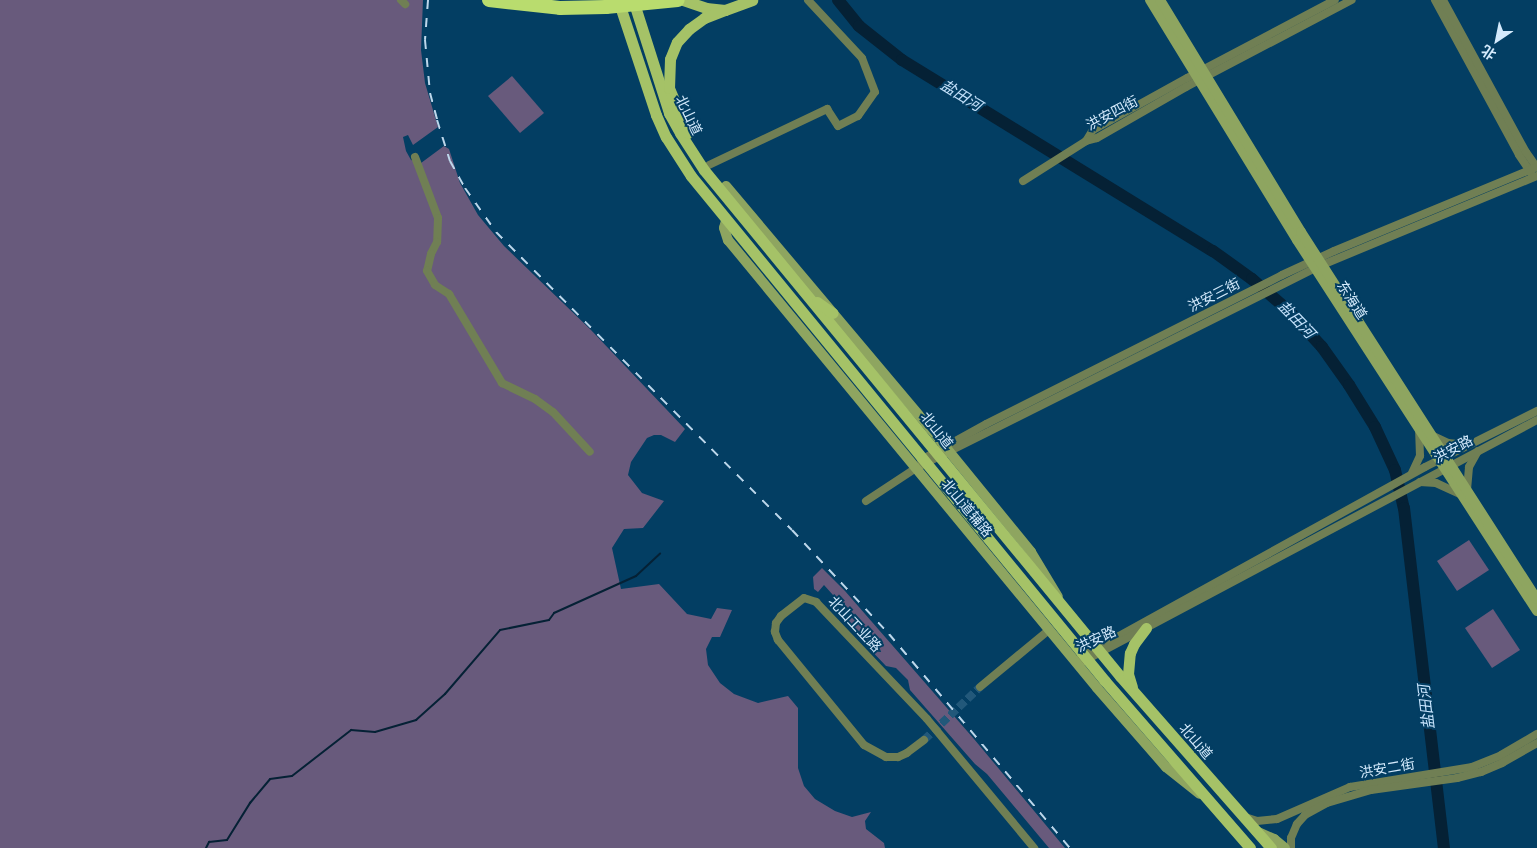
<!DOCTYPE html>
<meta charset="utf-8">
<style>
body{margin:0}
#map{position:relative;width:1537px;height:848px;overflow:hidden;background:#033e63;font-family:Roboto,"Noto Sans SC",sans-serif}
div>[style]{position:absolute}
.green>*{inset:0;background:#685a7c}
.stream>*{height:2px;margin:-1px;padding:0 1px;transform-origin:1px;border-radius:1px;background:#052135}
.river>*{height:12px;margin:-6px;padding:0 6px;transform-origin:6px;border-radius:6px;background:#052135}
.street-tunnel>*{height:8px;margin-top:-4px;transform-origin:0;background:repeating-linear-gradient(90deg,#22587a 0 8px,transparent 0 12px)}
.street>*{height:8px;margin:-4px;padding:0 4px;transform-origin:4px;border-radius:4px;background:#707f54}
.secondary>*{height:10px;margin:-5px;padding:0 5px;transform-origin:5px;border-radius:5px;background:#8ea560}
.primary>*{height:11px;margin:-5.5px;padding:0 5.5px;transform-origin:5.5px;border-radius:5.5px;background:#a5c267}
.rail>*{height:2px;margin-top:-1px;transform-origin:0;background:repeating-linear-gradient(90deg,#bdd7eb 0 9px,transparent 0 18px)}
.highway-bridge>*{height:14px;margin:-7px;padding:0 7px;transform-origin:7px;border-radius:7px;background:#b9dc6e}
span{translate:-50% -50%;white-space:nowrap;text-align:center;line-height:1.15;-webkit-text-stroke:4px #033e63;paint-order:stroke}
.street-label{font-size:14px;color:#d4eafc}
.water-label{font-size:15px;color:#c5e2fb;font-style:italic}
.north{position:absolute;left:1472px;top:15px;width:50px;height:50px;-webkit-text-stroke:4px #033e63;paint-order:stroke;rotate:214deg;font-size:14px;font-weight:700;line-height:20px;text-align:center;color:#d4eafc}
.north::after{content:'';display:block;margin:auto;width:18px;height:22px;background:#d4eafc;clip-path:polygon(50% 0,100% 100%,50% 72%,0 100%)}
</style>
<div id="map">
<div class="green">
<i style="clip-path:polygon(0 0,423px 0,421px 50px,425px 83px,438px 127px,413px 145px,408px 135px,403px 137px,406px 151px,411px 160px,421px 163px,444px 146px,449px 149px,460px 183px,478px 215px,504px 246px,591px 330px,685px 429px,675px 442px,661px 435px,654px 435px,647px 438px,631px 462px,628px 475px,642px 493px,664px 501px,643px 528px,624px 529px,612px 548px,621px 589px,659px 584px,687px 614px,711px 619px,717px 608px,732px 610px,720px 637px,712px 637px,706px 649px,708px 665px,720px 683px,734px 694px,758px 703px,788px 696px,798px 708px,798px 768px,804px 786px,815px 799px,835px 811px,852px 817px,871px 812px,865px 821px,866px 829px,884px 843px,885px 848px,0 848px)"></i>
<i style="clip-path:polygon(512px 76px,544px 113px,520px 133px,488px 96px)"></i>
<i style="clip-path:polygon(1469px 540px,1489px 570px,1457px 591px,1437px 561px)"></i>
<i style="clip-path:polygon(822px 568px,845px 591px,974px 739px,1065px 848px,1049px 848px,987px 774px,975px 764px,910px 690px,908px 680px,896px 668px,886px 666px,844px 622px,851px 615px,824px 585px,818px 592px,814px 589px,813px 577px)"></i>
<i style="clip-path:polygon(1493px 609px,1520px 650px,1492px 668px,1465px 628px)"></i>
</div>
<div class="stream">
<i style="left:206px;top:848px;width:7px;rotate:-63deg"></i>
<i style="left:209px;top:842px;width:18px;rotate:-6deg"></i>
<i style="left:227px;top:840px;width:44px;rotate:-58.1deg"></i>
<i style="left:250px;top:803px;width:31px;rotate:-50deg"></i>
<i style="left:270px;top:779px;width:22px;rotate:-8deg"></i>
<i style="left:292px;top:776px;width:75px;rotate:-37.9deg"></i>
<i style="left:351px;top:730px;width:24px;rotate:5deg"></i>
<i style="left:375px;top:732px;width:43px;rotate:-16.3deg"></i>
<i style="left:416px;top:720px;width:39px;rotate:-42deg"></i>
<i style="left:445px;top:694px;width:84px;rotate:-49.3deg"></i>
<i style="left:500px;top:630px;width:50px;rotate:-11.5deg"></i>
<i style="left:549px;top:620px;width:9px;rotate:-54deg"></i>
<i style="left:554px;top:613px;width:90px;rotate:-24.3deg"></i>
<i style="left:636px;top:576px;width:33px;rotate:-43deg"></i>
</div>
<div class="river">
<i style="left:838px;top:0;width:33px;rotate:51deg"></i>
<i style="left:859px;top:26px;width:55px;rotate:38.3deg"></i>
<i style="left:902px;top:60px;width:365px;rotate:31.6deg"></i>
<i style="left:1213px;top:251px;width:48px;rotate:35.7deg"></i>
<i style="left:1252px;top:279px;width:49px;rotate:40.9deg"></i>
<i style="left:1289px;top:311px;width:49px;rotate:47.5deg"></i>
<i style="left:1322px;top:347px;width:47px;rotate:54.6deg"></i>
<i style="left:1349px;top:385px;width:49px;rotate:58.2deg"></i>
<i style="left:1375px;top:427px;width:47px;rotate:65.1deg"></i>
<i style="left:1395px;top:470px;width:39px;rotate:77deg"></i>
<i style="left:1404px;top:508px;width:342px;rotate:83.3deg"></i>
</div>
<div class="street-tunnel">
<i style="left:924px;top:740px;width:77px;rotate:-43.4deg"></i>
</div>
<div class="street">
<i style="left:401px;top:0;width:6px;rotate:45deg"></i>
<i style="left:1435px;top:0;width:176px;rotate:61.5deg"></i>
<i style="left:1519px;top:155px;width:22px;rotate:56deg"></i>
<i style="left:1443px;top:0;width:173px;rotate:61.4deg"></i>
<i style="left:1526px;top:152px;width:19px;rotate:55deg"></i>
<i style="left:1086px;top:141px;width:13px;rotate:-58deg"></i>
<i style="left:1093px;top:130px;width:107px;rotate:-29deg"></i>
<i style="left:1187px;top:78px;width:167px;rotate:-27.8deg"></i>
<i style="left:415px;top:157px;width:65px;rotate:69.3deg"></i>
<i style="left:438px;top:218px;width:24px;rotate:92deg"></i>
<i style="left:437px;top:242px;width:13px;rotate:117deg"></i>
<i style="left:431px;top:254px;width:17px;rotate:103deg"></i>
<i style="left:427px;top:271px;width:16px;rotate:60deg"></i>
<i style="left:435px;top:285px;width:17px;rotate:33deg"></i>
<i style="left:449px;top:294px;width:104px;rotate:59.2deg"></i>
<i style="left:502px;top:383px;width:37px;rotate:26deg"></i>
<i style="left:535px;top:399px;width:22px;rotate:36deg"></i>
<i style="left:553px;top:412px;width:54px;rotate:47.2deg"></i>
<i style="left:709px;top:165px;width:131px;rotate:-25.4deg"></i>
<i style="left:827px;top:109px;width:20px;rotate:57deg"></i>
<i style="left:838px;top:126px;width:22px;rotate:-27deg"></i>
<i style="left:858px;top:116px;width:29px;rotate:-55deg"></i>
<i style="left:875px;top:92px;width:36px;rotate:-111deg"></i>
<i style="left:862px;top:58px;width:79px;rotate:-133deg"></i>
<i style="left:1023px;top:181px;width:75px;rotate:-32.4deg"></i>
<i style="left:1086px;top:141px;width:11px;rotate:-15deg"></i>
<i style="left:1097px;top:138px;width:103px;rotate:-29.8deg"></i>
<i style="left:1186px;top:87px;width:187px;rotate:-27.7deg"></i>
<i style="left:1433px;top:436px;width:17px;rotate:25deg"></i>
<i style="left:1448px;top:443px;width:19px;rotate:6deg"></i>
<i style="left:921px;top:460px;width:74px;rotate:-29deg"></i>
<i style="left:986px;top:424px;width:331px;rotate:-26.7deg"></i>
<i style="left:1282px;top:275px;width:57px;rotate:-24.8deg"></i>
<i style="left:1334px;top:251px;width:220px;rotate:-22.5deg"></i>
<i style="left:1412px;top:473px;width:19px;rotate:-65deg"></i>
<i style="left:1420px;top:456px;width:24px;rotate:-92deg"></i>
<i style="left:1420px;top:482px;width:16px;rotate:4deg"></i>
<i style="left:1436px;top:483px;width:26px;rotate:25deg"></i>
<i style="left:1467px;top:490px;width:23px;rotate:-85deg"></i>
<i style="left:1469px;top:467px;width:18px;rotate:-61deg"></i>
<i style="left:866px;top:501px;width:60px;rotate:-33.4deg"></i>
<i style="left:916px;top:468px;width:454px;rotate:-26.6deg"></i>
<i style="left:1322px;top:265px;width:233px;rotate:-22.5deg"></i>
<i style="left:1081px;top:657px;width:393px;rotate:-28.9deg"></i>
<i style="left:1425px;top:467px;width:125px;rotate:-26.6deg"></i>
<i style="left:1084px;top:661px;width:513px;rotate:-28.01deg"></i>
<i style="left:980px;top:687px;width:89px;rotate:-39.6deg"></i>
<i style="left:924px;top:740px;width:21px;rotate:143deg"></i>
<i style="left:907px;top:753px;width:10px;rotate:156deg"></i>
<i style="left:898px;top:757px;width:12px;rotate:180deg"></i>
<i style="left:886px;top:757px;width:25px;rotate:-151deg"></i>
<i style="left:864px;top:745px;width:136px;rotate:-129.3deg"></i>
<i style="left:778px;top:640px;width:9px;rotate:-111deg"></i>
<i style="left:775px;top:632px;width:9px;rotate:-84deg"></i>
<i style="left:776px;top:623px;width:9px;rotate:-54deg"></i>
<i style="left:781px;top:616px;width:29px;rotate:-38deg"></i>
<i style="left:804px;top:598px;width:13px;rotate:18deg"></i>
<i style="left:816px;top:602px;width:161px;rotate:46.5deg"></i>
<i style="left:927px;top:719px;width:168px;rotate:50.3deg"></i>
<i style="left:1245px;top:817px;width:13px;rotate:18deg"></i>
<i style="left:1257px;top:821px;width:20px;rotate:-6deg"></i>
<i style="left:1277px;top:819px;width:80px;rotate:-23.7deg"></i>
<i style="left:1350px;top:787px;width:124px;rotate:-9.3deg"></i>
<i style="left:1472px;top:767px;width:31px;rotate:-22deg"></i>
<i style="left:1501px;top:755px;width:42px;rotate:-30.3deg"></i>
<i style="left:1291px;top:848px;width:10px;rotate:-90deg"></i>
<i style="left:1291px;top:838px;width:15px;rotate:-67deg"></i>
<i style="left:1297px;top:824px;width:12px;rotate:-48deg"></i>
<i style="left:1305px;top:815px;width:25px;rotate:-29deg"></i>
<i style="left:1327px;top:803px;width:46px;rotate:-16.5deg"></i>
<i style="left:1371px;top:790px;width:87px;rotate:-7.9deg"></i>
<i style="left:1457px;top:778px;width:25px;rotate:-14deg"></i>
<i style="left:1481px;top:772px;width:23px;rotate:-23deg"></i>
<i style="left:1502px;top:763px;width:40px;rotate:-29.7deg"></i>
</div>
<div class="secondary">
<i style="left:1150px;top:0;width:281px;rotate:58.5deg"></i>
<i style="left:1297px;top:240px;width:442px;rotate:57.1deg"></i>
<i style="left:1160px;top:0;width:271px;rotate:58.7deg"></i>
<i style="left:1301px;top:232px;width:436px;rotate:57.3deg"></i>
<i style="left:726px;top:186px;width:317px;rotate:49.9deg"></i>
<i style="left:930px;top:428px;width:160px;rotate:50.8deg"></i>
<i style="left:1031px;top:552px;width:52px;rotate:59deg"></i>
<i style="left:726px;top:221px;width:7px;rotate:106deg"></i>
<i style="left:724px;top:228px;width:13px;rotate:72deg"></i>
<i style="left:728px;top:240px;width:580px;rotate:50.52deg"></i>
<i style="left:1097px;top:688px;width:105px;rotate:48.9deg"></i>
<i style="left:1166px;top:767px;width:43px;rotate:38.5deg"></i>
<i style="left:1256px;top:831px;width:20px;rotate:24deg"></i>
<i style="left:1274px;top:839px;width:14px;rotate:39deg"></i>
</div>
<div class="primary">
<i style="left:618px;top:0;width:121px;rotate:71.7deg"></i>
<i style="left:656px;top:115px;width:24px;rotate:66deg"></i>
<i style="left:666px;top:137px;width:46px;rotate:57.3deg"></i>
<i style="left:691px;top:176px;width:653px;rotate:50.66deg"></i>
<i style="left:1105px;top:681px;width:221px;rotate:49deg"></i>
<i style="left:633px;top:0;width:119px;rotate:72.3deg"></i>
<i style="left:669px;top:113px;width:23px;rotate:61deg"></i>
<i style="left:680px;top:133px;width:44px;rotate:57deg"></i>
<i style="left:704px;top:170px;width:655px;rotate:50.58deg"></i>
<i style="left:1120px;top:676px;width:229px;rotate:48.7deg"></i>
<i style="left:683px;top:0;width:24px;rotate:19deg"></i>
<i style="left:706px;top:8px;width:19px;rotate:6deg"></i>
<i style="left:725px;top:10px;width:29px;rotate:-20deg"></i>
<i style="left:688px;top:133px;width:49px;rotate:-112.9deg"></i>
<i style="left:669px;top:88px;width:29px;rotate:-88deg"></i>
<i style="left:670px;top:59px;width:18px;rotate:-68deg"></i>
<i style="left:677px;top:42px;width:18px;rotate:-47deg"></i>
<i style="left:689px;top:29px;width:19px;rotate:-36deg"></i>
<i style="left:704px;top:18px;width:22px;rotate:-21deg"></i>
<i style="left:817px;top:302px;width:19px;rotate:35deg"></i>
<i style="left:1132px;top:687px;width:14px;rotate:-107deg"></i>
<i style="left:1128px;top:674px;width:21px;rotate:-85deg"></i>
<i style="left:1130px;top:653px;width:10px;rotate:-66deg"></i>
<i style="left:1134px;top:644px;width:20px;rotate:-53deg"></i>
</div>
<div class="rail">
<i style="left:428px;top:0;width:40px;rotate:94.3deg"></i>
<i style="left:425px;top:40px;width:53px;rotate:84.6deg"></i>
<i style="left:430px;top:93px;width:28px;rotate:75deg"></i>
<i style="left:437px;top:120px;width:43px;rotate:72.4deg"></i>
<i style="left:450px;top:161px;width:31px;rotate:61deg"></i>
<i style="left:465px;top:188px;width:54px;rotate:54.8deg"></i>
<i style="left:496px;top:232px;width:420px;rotate:45.2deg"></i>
<i style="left:792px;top:530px;width:142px;rotate:47deg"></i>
<i style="left:889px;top:634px;width:280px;rotate:49.8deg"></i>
</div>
<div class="highway-bridge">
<i style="left:489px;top:0;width:71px;rotate:6.4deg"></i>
<i style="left:560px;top:8px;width:46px;rotate:-1.2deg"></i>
<i style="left:606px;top:7px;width:72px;rotate:-5.6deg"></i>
</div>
<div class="street-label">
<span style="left:1112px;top:113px;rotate:-28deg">洪安四街</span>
<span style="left:689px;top:115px;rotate:64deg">北山道</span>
<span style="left:1214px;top:295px;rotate:-27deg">洪安三街</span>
<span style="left:1352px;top:300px;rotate:57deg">东海道</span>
<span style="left:937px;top:430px;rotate:51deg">北山道</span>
<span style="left:1453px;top:449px;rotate:-28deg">洪安路</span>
<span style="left:967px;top:508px;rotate:50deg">北山道辅路</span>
<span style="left:855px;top:624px;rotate:47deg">北山工业路</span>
<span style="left:1096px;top:639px;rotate:-25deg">洪安路</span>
<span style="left:1196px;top:741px;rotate:49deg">北山道</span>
<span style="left:1387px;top:768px;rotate:-10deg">洪安二街</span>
</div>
<div class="water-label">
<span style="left:961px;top:96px;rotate:32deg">盐田河</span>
<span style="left:1296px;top:320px;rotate:46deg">盐田河</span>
<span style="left:1427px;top:707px;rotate:-97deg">盐田河</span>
</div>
<div class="north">北</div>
</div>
